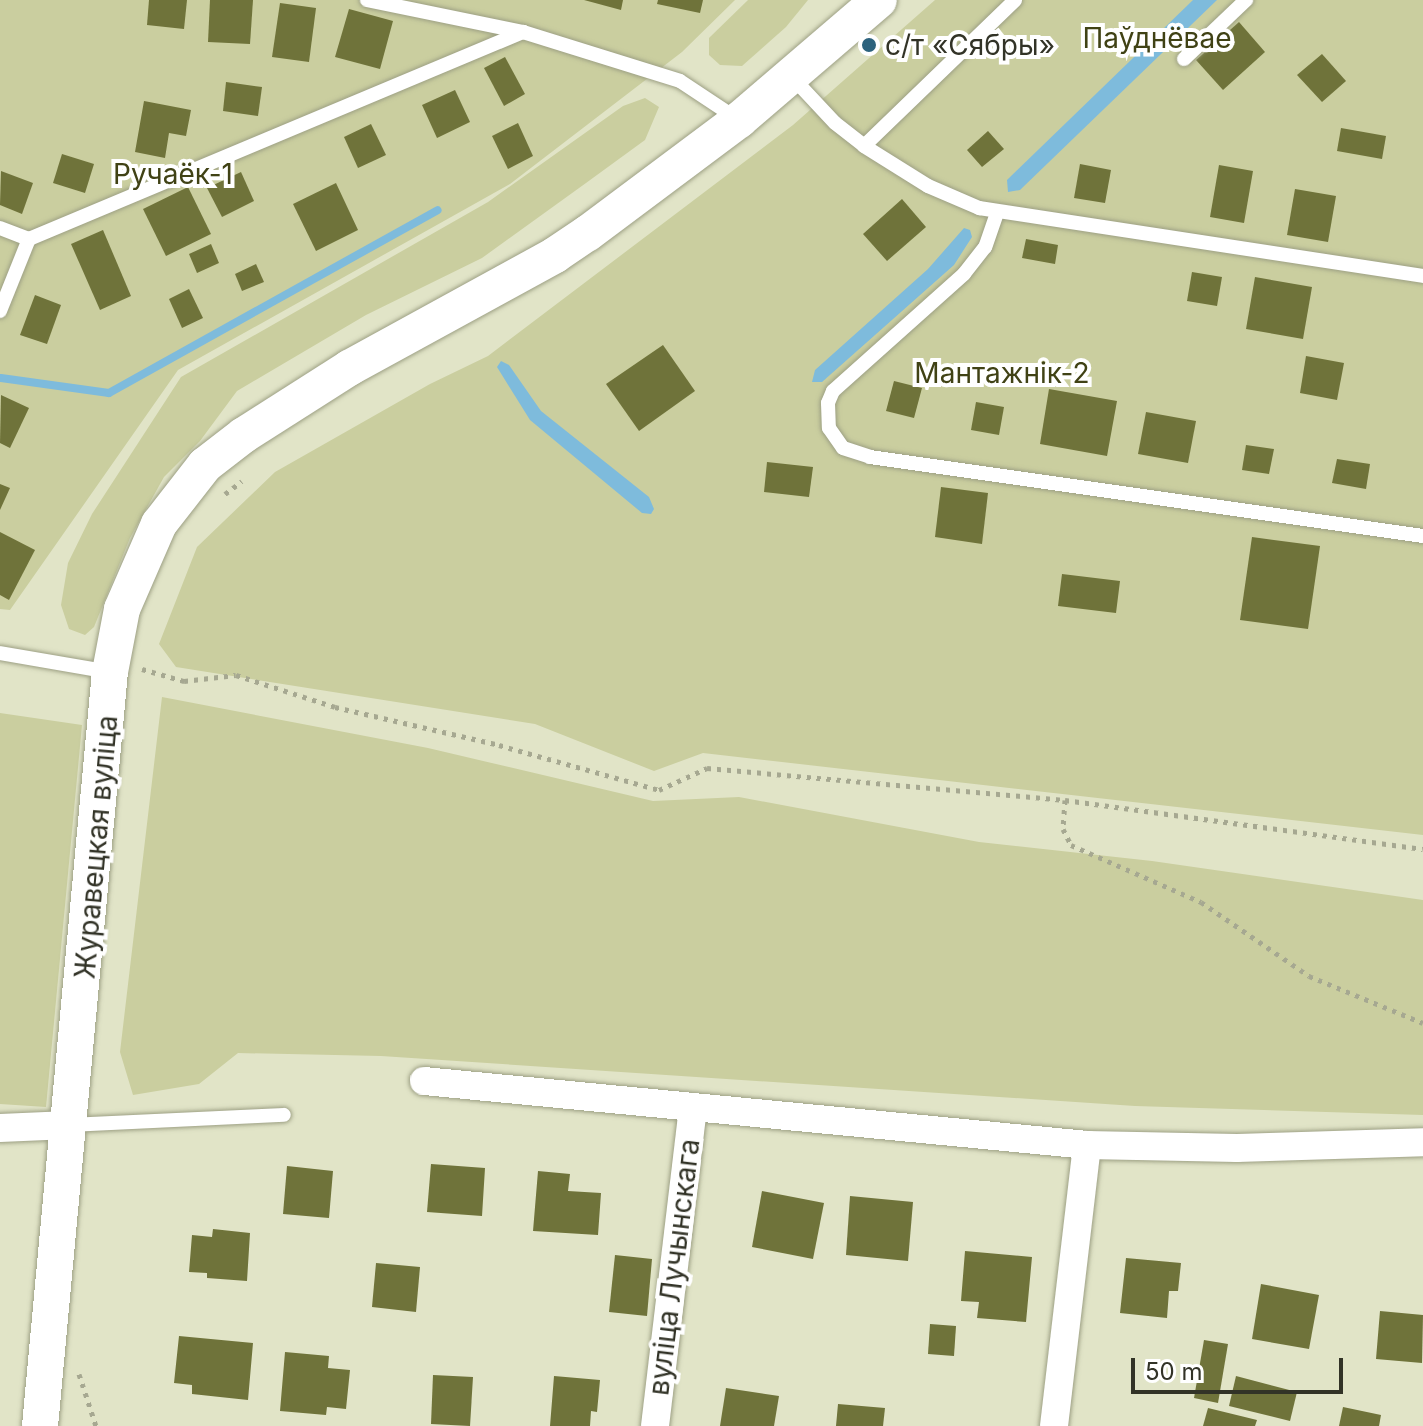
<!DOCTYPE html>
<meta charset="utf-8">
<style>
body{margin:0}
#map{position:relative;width:1423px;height:1426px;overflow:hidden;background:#e1e4c7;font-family:Inter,sans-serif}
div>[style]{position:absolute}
.green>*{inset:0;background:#cace9f}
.water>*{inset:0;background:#7ebbdc}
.stream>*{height:8px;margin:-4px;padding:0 4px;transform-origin:4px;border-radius:4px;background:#7ebbdc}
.building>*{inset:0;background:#6f733a}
.path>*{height:5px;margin-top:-2.5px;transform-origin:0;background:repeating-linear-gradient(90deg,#a6a891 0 4px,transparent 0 10px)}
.roads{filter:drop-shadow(0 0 2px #9da084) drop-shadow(0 0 2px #9da084)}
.service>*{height:14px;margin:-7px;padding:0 7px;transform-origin:7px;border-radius:7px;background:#fff}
.minor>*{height:28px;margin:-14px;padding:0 14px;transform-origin:14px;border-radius:14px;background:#fff}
.tertiary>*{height:36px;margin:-18px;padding:0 18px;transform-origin:18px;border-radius:18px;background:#fff}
.dots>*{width:22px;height:22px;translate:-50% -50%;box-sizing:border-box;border:4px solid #fff;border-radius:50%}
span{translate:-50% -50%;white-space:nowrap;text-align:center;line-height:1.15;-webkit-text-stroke:8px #fff;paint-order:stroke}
.park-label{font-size:28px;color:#404215}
.poi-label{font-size:28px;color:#323327}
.left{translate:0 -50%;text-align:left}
.street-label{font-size:28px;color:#323327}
.scale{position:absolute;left:1131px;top:1358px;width:212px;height:36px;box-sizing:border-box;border:4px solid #323327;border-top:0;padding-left:10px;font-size:24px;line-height:28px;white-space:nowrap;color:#323327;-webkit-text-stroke:6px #fff;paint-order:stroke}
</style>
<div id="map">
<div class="green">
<i style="clip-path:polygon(0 0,735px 0,682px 52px,510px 184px,178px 370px,10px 610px,0 609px)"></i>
<i style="clip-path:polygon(748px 0,808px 0,786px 27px,742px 66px,720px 65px,709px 55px,709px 38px)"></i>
<i style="clip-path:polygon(935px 0,1423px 0,1423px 835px,703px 753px,654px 771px,535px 724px,176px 667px,159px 644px,197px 547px,275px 472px,430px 384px,488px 356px,793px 125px)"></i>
<i style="clip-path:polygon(645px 98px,659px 107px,645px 140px,586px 183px,482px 258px,366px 315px,237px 391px,200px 441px,164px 477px,130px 538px,94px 627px,85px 635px,69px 629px,61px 605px,68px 563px,92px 514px,181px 377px,488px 202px,623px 106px)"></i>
<i style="clip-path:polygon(162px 697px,428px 748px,653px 801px,739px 797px,979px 842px,1152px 861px,1423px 900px,1423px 1115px,1135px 1106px,381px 1056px,238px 1053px,199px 1084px,133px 1095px,120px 1052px)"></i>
<i style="clip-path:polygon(0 713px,82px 725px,46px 1107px,0 1104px)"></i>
</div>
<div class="water">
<i style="clip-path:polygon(1193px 0,1217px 0,1020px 190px,1008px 192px,1007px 180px)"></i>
<i style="clip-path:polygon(964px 228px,970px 230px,972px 237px,954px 265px,822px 382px,812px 382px,815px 370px,928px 269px)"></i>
<i style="clip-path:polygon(501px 361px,509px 365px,541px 411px,649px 497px,654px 509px,651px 514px,642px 513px,530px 420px,497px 367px)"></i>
</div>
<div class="stream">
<i style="left:1px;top:378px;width:109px;rotate:7.9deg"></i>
<i style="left:109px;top:393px;width:376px;rotate:-29.1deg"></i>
</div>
<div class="building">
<i style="clip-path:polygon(149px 0,187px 0,184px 29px,147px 25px)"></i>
<i style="clip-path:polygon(210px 0,253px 0,250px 44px,208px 42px)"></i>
<i style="clip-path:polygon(584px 0,623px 0,621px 10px)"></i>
<i style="clip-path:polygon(658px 0,703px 0,700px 13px,657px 4px)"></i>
<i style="clip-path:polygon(280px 3px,316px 8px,309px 62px,272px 57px)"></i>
<i style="clip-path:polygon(349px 9px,393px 21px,380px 69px,335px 57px)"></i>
<i style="clip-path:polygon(1239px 22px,1265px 52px,1223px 90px,1196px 60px)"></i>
<i style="clip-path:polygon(1322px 54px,1346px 81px,1322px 102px,1297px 75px)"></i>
<i style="clip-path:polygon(505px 57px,525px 94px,504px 106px,484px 68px)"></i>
<i style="clip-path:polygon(226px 82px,262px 87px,258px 116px,223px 111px)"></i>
<i style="clip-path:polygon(455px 90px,470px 122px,437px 138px,422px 105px)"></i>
<i style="clip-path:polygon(144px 101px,191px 110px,186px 136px,169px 133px,165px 158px,135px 152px)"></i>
<i style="clip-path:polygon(518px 123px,533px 156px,508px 169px,492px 136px)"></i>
<i style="clip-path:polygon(371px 124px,386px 155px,358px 168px,344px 137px)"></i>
<i style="clip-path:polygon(1341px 128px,1386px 136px,1382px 159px,1337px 151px)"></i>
<i style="clip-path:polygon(988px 131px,1004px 149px,982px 167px,967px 150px)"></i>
<i style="clip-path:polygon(62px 154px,94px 164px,85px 193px,53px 183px)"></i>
<i style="clip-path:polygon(1080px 164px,1111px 170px,1105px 203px,1074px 198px)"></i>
<i style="clip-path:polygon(1219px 165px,1253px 171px,1244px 223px,1210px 217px)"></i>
<i style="clip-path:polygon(1px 171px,33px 183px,22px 214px,0 205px)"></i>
<i style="clip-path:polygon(241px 172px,254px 201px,222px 217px,207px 188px)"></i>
<i style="clip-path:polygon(336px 183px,358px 230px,316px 251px,293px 204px)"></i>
<i style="clip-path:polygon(188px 187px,211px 234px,166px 256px,143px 209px)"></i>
<i style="clip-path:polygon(1295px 189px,1336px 196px,1328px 242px,1287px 235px)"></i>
<i style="clip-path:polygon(902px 199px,926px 227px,887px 261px,863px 234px)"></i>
<i style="clip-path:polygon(103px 230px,131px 296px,100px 310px,71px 244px)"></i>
<i style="clip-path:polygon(1026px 239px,1058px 245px,1055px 264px,1022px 258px)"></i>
<i style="clip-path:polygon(211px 244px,219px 263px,197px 273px,189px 254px)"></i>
<i style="clip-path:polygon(256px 264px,264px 282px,242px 291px,235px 274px)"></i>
<i style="clip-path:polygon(1192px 272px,1222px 277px,1217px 306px,1187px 301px)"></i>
<i style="clip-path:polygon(1255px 277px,1312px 287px,1303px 339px,1246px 329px)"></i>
<i style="clip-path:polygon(189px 289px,203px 318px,182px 328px,169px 299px)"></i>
<i style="clip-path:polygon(35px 295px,61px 305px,47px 344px,20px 335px)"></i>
<i style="clip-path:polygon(663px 345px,695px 391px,639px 431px,606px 384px)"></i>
<i style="clip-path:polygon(1306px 356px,1344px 363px,1337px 400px,1300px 393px)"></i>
<i style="clip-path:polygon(894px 381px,922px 388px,914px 418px,886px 411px)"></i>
<i style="clip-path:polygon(1049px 389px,1117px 401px,1107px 456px,1040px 444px)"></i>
<i style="clip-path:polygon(1px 395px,29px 408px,10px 448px,0 443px)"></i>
<i style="clip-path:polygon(976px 402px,1004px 407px,999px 435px,971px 430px)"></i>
<i style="clip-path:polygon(1146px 412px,1196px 421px,1188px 463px,1138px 454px)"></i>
<i style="clip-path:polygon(1246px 445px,1274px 449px,1269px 474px,1242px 470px)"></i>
<i style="clip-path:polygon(1337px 459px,1370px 464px,1366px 489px,1332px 483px)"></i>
<i style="clip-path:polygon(767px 462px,813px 467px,809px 497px,764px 492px)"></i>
<i style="clip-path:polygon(0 484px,10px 488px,0 510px)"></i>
<i style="clip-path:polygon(941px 487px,988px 493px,982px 544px,935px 537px)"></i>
<i style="clip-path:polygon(0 532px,35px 550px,9px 600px,0 595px)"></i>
<i style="clip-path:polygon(1252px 537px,1320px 546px,1308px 629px,1240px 620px)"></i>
<i style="clip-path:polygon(1062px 574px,1120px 581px,1116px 613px,1058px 606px)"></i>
<i style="clip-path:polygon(431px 1164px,485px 1168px,482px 1216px,427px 1212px)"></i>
<i style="clip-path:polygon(287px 1166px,333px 1171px,329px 1218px,283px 1214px)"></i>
<i style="clip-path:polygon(538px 1171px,570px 1174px,568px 1191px,601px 1193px,598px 1235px,533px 1231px)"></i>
<i style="clip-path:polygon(762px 1191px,824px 1203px,813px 1259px,752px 1247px)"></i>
<i style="clip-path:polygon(850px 1196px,913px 1202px,908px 1261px,846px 1255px)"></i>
<i style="clip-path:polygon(213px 1229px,250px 1233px,247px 1281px,207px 1278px,207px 1273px,189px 1272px,192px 1235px,212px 1237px)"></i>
<i style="clip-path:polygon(965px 1251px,1032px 1257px,1026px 1322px,977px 1318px,979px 1302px,961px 1301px)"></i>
<i style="clip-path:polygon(615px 1255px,652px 1259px,647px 1316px,609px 1312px)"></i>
<i style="clip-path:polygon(1126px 1258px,1181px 1263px,1178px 1291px,1169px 1291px,1167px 1318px,1120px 1313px)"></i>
<i style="clip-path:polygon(376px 1263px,420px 1267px,416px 1312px,372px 1307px)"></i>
<i style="clip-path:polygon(1261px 1284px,1319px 1295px,1309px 1349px,1252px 1339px)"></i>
<i style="clip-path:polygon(1380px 1311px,1423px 1315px,1422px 1363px,1376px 1359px)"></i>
<i style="clip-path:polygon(930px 1324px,956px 1326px,954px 1356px,928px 1354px)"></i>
<i style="clip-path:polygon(179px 1336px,253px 1343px,248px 1400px,192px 1394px,192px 1385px,174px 1383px)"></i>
<i style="clip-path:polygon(1204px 1340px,1228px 1344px,1218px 1403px,1194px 1398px)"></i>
<i style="clip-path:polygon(285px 1352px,329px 1356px,328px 1368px,350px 1370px,346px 1409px,327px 1407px,326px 1415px,280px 1411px)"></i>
<i style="clip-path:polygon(433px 1375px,473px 1377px,470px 1426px,431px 1424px)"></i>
<i style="clip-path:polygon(554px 1376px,600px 1380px,597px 1412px,591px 1411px,590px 1426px,550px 1426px)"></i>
<i style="clip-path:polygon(1236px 1376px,1297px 1392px,1290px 1421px,1229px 1406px)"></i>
<i style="clip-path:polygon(726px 1388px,779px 1396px,774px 1426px,720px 1426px)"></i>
<i style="clip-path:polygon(838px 1404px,885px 1408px,883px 1426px,836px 1426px)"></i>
<i style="clip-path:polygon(1343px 1407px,1381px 1415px,1379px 1426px,1339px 1426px)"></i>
<i style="clip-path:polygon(1208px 1408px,1257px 1420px,1255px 1426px,1203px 1426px)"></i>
</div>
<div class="path">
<i style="left:225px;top:494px;width:21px;rotate:-37deg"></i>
<i style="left:142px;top:669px;width:44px;rotate:15.9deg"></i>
<i style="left:184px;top:681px;width:52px;rotate:-6.6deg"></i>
<i style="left:236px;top:675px;width:104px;rotate:17.9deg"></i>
<i style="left:335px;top:707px;width:168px;rotate:13deg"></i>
<i style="left:499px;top:745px;width:166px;rotate:15.7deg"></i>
<i style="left:659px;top:790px;width:53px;rotate:-24.6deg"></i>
<i style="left:707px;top:768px;width:359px;rotate:5.1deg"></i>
<i style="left:1065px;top:800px;width:361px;rotate:7.8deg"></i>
<i style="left:1065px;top:800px;width:29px;rotate:94deg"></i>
<i style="left:1063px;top:829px;width:18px;rotate:63deg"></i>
<i style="left:1071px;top:845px;width:142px;rotate:23.7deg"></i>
<i style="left:1201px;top:902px;width:131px;rotate:34.4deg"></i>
<i style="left:1309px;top:976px;width:123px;rotate:22.4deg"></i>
<i style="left:79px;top:1374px;width:55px;rotate:71.9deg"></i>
</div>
<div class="roads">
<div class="service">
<i style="left:367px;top:0;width:159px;rotate:11.6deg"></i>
<i style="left:523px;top:32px;width:164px;rotate:17.3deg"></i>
<i style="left:680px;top:81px;width:67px;rotate:33.5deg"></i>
<i style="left:1184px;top:59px;width:86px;rotate:-43.6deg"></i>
<i style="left:791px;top:76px;width:64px;rotate:46.9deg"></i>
<i style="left:835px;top:123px;width:37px;rotate:38deg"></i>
<i style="left:864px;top:146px;width:75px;rotate:32deg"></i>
<i style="left:928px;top:186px;width:56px;rotate:23.3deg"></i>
<i style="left:979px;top:208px;width:449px;rotate:8.7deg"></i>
<i style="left:864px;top:146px;width:210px;rotate:-44deg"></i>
<i style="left:997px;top:213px;width:36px;rotate:109deg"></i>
<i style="left:985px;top:247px;width:34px;rotate:128deg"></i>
<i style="left:964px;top:274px;width:176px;rotate:138.2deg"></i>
<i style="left:833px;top:391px;width:13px;rotate:113deg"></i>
<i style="left:828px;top:403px;width:25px;rotate:88deg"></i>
<i style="left:829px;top:428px;width:24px;rotate:55deg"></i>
<i style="left:843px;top:448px;width:28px;rotate:18deg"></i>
<i style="left:870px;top:457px;width:559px;rotate:8.13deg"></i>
<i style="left:0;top:228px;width:31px;rotate:21deg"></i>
<i style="left:29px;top:239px;width:536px;rotate:-22.74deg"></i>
<i style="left:0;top:311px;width:78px;rotate:-68.1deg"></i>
<i style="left:0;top:653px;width:112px;rotate:9.8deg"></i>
<i style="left:69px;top:1125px;width:215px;rotate:-2.7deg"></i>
</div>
<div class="minor">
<i style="left:424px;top:1081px;width:666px;rotate:5.51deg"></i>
<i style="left:1087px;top:1145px;width:150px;rotate:1.1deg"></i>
<i style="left:1237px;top:1148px;width:186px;rotate:-1.8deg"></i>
<i style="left:0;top:1128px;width:69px;rotate:-2.5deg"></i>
<i style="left:655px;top:1426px;width:321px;rotate:-83.2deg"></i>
<i style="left:1054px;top:1426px;width:283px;rotate:-83.3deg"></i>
</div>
<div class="tertiary">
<i style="left:40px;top:1426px;width:757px;rotate:-84.7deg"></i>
<i style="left:110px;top:672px;width:64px;rotate:-79.2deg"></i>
<i style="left:122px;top:609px;width:93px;rotate:-66.5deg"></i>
<i style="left:159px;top:524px;width:75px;rotate:-52.1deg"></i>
<i style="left:205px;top:465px;width:49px;rotate:-37.6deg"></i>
<i style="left:244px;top:435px;width:125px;rotate:-32.5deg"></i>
<i style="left:349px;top:368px;width:235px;rotate:-28.7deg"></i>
<i style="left:555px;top:255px;width:40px;rotate:-34deg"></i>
<i style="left:588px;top:233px;width:189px;rotate:-36.8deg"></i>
<i style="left:739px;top:120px;width:184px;rotate:-40.6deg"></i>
</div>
</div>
<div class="dots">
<i style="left:869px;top:45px;background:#2c627d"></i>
</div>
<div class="park-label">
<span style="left:1157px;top:38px">Паўднёвае</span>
<span style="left:173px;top:174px">Ручаёк-1</span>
<span style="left:1002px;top:373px">Мантажнік-2</span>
</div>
<div class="poi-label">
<span class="left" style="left:885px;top:45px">с/т «Сябры»</span>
</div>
<div class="street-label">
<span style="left:96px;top:847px;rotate:-85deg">Журавецкая вуліца</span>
<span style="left:674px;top:1267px;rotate:-83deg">вуліца Лучынскага</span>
</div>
<div class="scale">50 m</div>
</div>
